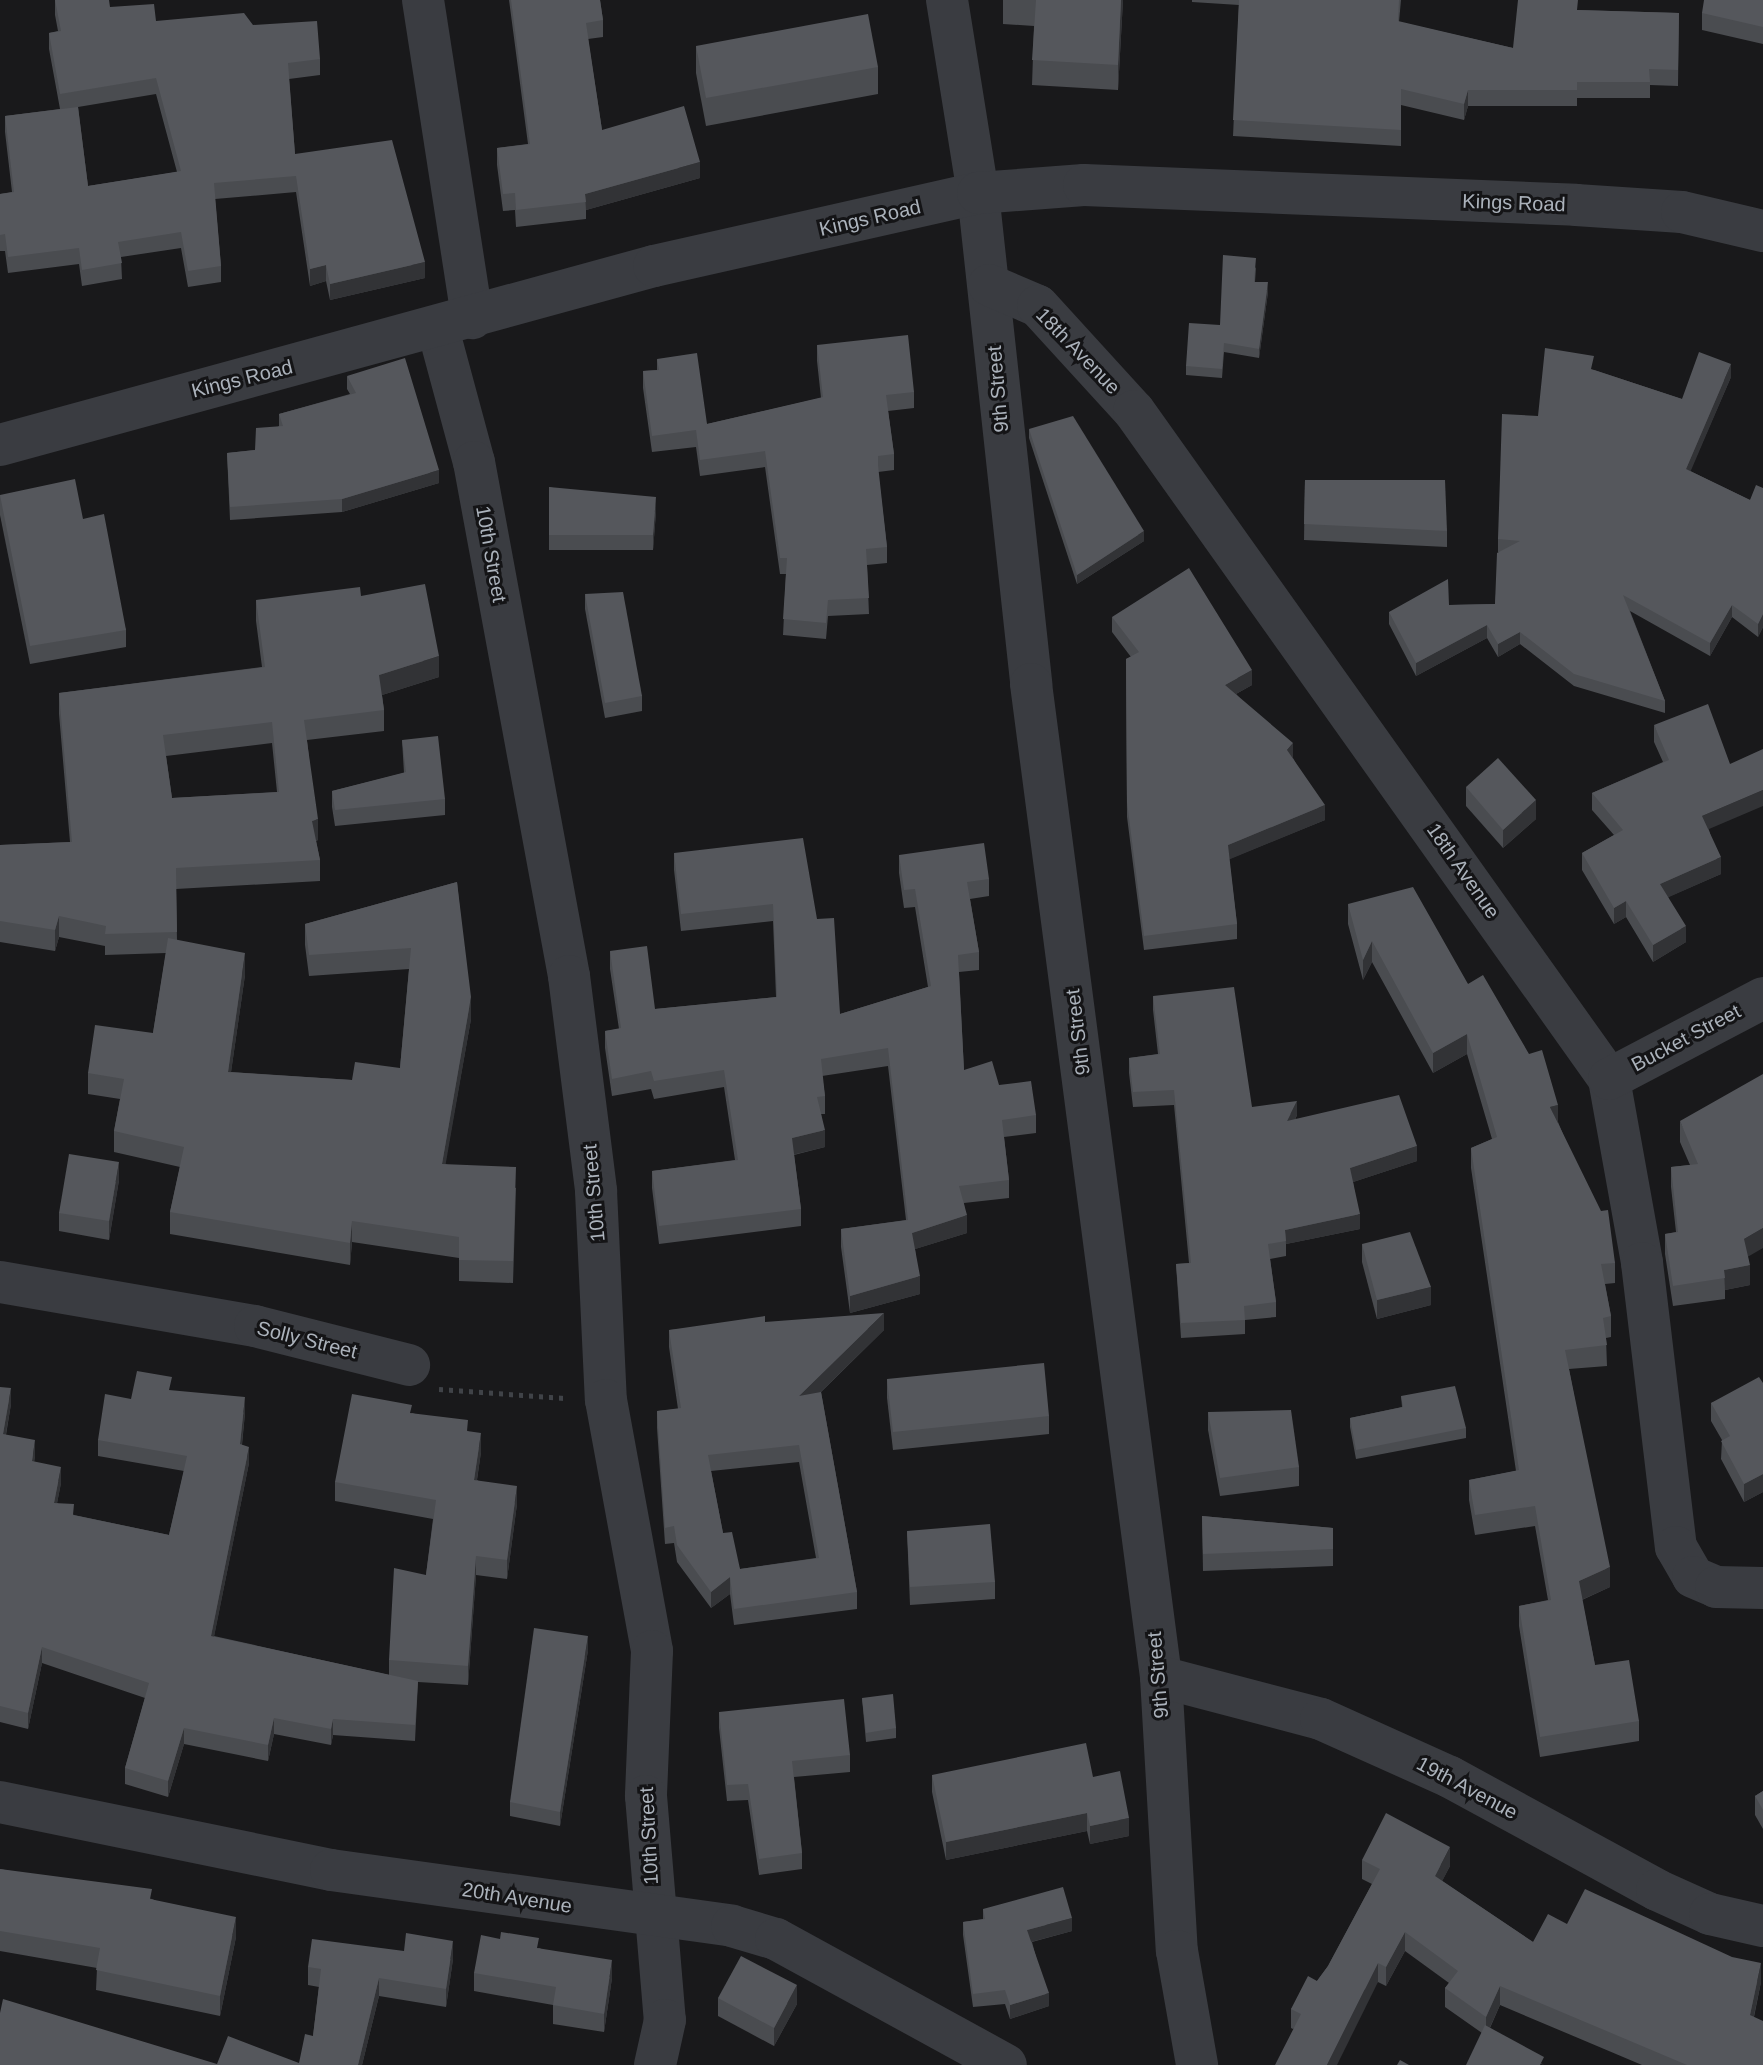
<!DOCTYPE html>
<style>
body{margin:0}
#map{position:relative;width:1763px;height:2065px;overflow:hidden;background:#19191b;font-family:Arial,sans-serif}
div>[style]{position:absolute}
.path>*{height:5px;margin-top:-2.5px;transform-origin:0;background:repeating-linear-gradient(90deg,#404348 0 4px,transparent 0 10px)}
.street>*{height:42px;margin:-21px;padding:0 21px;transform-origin:21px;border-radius:21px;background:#3a3c41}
.wall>*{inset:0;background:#4a4c50}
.shaded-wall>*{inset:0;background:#323336}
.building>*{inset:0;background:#55575c}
span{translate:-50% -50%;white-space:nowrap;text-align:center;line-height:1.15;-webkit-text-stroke:6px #141416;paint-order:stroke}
.street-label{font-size:20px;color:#abb2bb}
</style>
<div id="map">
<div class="path">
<i style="left:439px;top:1389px;width:126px;rotate:4.1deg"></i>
</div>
<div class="street">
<i style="left:423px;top:0;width:322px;rotate:81.2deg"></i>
<i style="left:947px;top:0;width:195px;rotate:80.9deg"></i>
<i style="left:978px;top:193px;width:494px;rotate:83.8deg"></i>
<i style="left:1031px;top:684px;width:1001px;rotate:82.54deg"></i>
<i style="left:1161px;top:1677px;width:274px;rotate:86.7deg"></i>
<i style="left:1177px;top:1951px;width:116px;rotate:80deg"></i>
<i style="left:989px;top:285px;width:53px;rotate:23.2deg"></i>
<i style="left:1038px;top:306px;width:142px;rotate:47.6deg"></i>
<i style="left:1134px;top:411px;width:820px;rotate:54.58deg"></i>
<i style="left:1609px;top:1079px;width:187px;rotate:79.8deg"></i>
<i style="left:1642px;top:1263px;width:286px;rotate:83.2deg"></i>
<i style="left:1676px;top:1547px;width:34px;rotate:60deg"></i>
<i style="left:1693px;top:1577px;width:25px;rotate:23deg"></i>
<i style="left:1716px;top:1587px;width:47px;rotate:1.2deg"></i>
<i style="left:438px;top:329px;width:138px;rotate:74.9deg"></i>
<i style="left:474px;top:462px;width:523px;rotate:79.53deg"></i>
<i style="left:569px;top:976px;width:217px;rotate:82.8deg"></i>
<i style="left:596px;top:1191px;width:209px;rotate:87.3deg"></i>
<i style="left:606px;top:1400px;width:255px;rotate:79.6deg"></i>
<i style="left:652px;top:1651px;width:145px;rotate:92.4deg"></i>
<i style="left:646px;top:1796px;width:225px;rotate:85.2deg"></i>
<i style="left:665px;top:2020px;width:46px;rotate:102.5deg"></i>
<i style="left:0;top:445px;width:678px;rotate:-15.31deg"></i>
<i style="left:654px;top:266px;width:332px;rotate:-12.7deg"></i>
<i style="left:978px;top:193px;width:106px;rotate:-4.3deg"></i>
<i style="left:1084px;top:185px;width:492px;rotate:2.3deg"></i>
<i style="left:1576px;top:205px;width:106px;rotate:3.8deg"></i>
<i style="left:1682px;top:212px;width:83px;rotate:13.2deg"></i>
<i style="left:1609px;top:1079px;width:174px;rotate:-27.7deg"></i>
<i style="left:0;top:1282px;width:259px;rotate:9.8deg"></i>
<i style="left:255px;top:1326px;width:159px;rotate:14.2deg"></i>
<i style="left:1161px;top:1677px;width:165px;rotate:14.7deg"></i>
<i style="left:1321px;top:1719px;width:141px;rotate:24.2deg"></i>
<i style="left:1450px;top:1777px;width:236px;rotate:28.6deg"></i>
<i style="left:1657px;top:1890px;width:58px;rotate:24.4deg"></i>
<i style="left:1710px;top:1914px;width:54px;rotate:12.8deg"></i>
<i style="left:0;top:1802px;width:338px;rotate:11.6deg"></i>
<i style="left:331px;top:1870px;width:405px;rotate:7.9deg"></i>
<i style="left:732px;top:1926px;width:46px;rotate:16.5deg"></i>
<i style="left:776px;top:1939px;width:262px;rotate:28.7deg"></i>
</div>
<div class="wall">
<i style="clip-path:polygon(evenodd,55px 0,110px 7px,156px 21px,253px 25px,320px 59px,320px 75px,289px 79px,295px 154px,425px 278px,330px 300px,326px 281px,310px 286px,296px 192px,215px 199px,221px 266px,221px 282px,188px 287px,181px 248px,121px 257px,122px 279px,82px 286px,79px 264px,8px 273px,5px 251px,0 251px,0 194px,12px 192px,5px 132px,5px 116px,60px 109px,49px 49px,49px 33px,58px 31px,55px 15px,55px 0,156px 94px,177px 172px,88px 186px,78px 107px,156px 94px)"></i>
<i style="clip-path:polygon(509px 0,600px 0,603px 20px,603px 37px,588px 39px,602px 130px,700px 178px,586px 210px,586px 219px,516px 227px,515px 210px,503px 211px,497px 165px,497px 148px,528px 144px)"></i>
<i style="clip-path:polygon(1003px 0,1123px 0,1118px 90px,1032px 85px,1034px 26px,1003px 24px)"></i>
<i style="clip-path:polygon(1192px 0,1401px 0,1399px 22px,1513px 48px,1578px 10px,1679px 13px,1678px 86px,1650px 85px,1650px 98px,1577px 98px,1577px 106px,1468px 106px,1464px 120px,1401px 105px,1401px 146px,1233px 136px,1239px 5px,1192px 2px)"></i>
<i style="clip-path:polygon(1763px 0,1763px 44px,1702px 30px,1702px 13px)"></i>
<i style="clip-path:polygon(696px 46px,878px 67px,878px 94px,706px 126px,696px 73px)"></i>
<i style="clip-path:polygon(1256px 267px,1255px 282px,1268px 292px,1259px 358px,1224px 352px,1222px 378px,1186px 375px,1186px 366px,1220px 325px)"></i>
<i style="clip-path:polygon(817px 345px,914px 392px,914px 408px,888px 411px,894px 454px,894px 470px,878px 472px,887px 547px,887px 563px,867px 565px,869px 614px,828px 616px,826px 639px,783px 635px,786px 574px,780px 574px,765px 467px,700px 476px,696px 447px,652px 452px,643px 388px,643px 371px,657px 370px,657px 359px,707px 424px,821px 398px,817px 361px)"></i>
<i style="clip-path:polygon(1594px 370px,1682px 399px,1731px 377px,1690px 471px,1750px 500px,1763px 488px,1763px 627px,1758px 637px,1732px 617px,1710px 656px,1630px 611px,1665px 701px,1665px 713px,1574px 686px,1520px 644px,1498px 657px,1487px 638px,1416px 676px,1389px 624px,1389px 612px,1449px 605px,1495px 604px,1500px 552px,1498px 552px,1498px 539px,1538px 416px)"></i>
<i style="clip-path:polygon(347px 376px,439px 483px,342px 512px,230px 520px,227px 453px,255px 450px,279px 426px,279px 414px,350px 394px,347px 389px)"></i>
<i style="clip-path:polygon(1029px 429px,1144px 541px,1077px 584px,1029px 438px)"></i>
<i style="clip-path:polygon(1305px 480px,1447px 531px,1447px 547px,1304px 540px)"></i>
<i style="clip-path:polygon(549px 487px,656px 512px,653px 550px,549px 550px)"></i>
<i style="clip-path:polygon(0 495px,83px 519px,126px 630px,126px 647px,30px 664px,0 515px)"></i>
<i style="clip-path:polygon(585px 594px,642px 696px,642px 711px,605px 718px,585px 609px)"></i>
<i style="clip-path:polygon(evenodd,361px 596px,439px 677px,382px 695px,384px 710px,384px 731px,307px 740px,318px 840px,316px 841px,320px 860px,320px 881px,176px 889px,177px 940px,245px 975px,231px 1072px,352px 1080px,400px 1068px,409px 969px,309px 976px,305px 945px,305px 924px,457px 882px,471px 1019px,445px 1164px,516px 1188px,513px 1283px,459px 1281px,459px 1258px,352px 1242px,350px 1265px,170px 1234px,170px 1212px,180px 1167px,114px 1152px,114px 1131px,120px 1099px,88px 1094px,88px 1073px,153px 1033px,166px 953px,105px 955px,105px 946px,59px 937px,55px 951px,0 942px,0 845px,70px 842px,59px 714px,59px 693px,262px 667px,256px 621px,256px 600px,361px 596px,272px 743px,277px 792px,172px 798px,166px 756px,272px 743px)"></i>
<i style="clip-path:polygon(1112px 617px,1252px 685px,1236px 694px,1293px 758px,1325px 820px,1229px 859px,1237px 924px,1237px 939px,1144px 950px,1127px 817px,1126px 659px,1131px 657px,1112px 632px)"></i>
<i style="clip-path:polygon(1654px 725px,1709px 830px,1721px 874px,1668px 897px,1686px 942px,1653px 962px,1626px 917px,1614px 924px,1582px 870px,1582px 853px,1614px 835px,1592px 810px,1592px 793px,1663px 762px,1654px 742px)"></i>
<i style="clip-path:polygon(402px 740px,445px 799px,445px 815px,335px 826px,332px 807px,332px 791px,404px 773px)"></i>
<i style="clip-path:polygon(1466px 787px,1536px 819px,1503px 848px,1466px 806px)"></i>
<i style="clip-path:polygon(674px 853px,817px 919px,840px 1014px,928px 987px,915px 907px,904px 908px,899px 873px,899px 855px,989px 879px,989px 896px,970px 899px,979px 952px,979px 970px,959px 972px,964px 1070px,999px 1085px,1036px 1115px,1036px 1133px,1004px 1137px,1009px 1180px,1009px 1198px,964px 1203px,967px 1233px,915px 1249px,920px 1294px,850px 1313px,841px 1247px,841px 1229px,906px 1220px,888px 1066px,822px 1076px,825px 1096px,825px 1114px,821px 1114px,825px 1147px,794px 1155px,801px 1209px,801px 1226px,659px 1244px,652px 1188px,652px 1171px,735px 1160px,724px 1087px,654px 1099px,651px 1089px,612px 1096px,605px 1048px,605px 1031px,619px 1029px,610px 969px,610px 951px,655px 1009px,776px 997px,773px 921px,681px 931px,674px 870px)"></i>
<i style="clip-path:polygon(1348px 904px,1468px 984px,1558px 1122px,1615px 1263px,1615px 1283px,1605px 1284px,1611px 1316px,1611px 1337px,1606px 1338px,1607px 1366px,1569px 1369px,1610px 1587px,1582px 1600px,1595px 1665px,1639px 1721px,1639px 1741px,1540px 1757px,1519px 1626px,1519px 1606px,1548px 1600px,1535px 1526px,1475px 1535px,1469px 1500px,1469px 1480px,1516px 1471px,1471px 1168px,1471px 1148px,1492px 1139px,1467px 1054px,1433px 1073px,1372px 962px,1363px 980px,1348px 924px)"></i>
<i style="clip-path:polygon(1153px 996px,1252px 1107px,1297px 1115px,1295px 1120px,1417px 1161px,1353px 1182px,1360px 1229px,1286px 1244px,1286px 1256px,1270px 1259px,1276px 1302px,1276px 1317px,1245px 1320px,1245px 1334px,1181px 1338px,1176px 1264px,1189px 1263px,1174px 1105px,1133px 1107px,1129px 1073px,1129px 1058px,1158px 1054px,1153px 1010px)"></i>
<i style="clip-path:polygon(1680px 1121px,1748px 1257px,1750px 1285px,1725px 1290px,1725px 1299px,1673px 1306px,1665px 1254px,1665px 1234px,1676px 1232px,1671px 1187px,1671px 1167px,1690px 1165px,1680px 1142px)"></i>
<i style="clip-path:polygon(119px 1180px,109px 1240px,59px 1231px,59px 1213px)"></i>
<i style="clip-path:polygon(1362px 1244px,1431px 1305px,1377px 1319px,1362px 1262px)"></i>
<i style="clip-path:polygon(evenodd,765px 1322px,884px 1330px,821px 1392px,857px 1592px,857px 1609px,734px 1625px,730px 1594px,711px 1608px,677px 1562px,674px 1543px,665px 1544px,657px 1428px,657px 1411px,678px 1409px,669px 1347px,669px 1330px,765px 1322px,799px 1462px,816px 1558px,740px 1569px,723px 1533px,711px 1471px,799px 1462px)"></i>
<i style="clip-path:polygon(887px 1379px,1049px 1416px,1049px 1434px,893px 1450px,887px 1398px)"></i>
<i style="clip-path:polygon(1763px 1383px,1763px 1492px,1744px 1502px,1721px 1459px,1722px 1440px,1711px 1421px,1711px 1403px)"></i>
<i style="clip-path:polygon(0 1387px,11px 1404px,6px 1435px,35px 1456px,34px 1462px,61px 1483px,57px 1503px,74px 1515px,169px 1535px,184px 1471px,98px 1456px,98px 1440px,131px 1399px,172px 1391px,245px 1413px,242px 1445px,249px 1463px,214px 1636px,389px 1675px,389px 1660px,426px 1575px,433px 1519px,335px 1501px,335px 1482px,412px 1413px,468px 1431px,481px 1452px,477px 1480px,517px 1504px,507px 1579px,476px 1575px,468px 1685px,418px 1682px,415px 1741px,333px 1735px,331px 1745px,274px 1734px,268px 1761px,184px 1744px,168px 1797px,125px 1784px,125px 1768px,145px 1698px,42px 1663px,28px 1729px,0 1722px)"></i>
<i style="clip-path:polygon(1401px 1396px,1466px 1428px,1466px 1438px,1356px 1459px,1350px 1427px,1350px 1418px,1402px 1407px)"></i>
<i style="clip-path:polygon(1208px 1412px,1299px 1467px,1299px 1486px,1220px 1496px,1208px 1430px)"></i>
<i style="clip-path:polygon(1202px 1516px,1333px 1528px,1333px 1566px,1203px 1571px)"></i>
<i style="clip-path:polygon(907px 1531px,995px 1582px,995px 1599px,910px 1605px)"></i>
<i style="clip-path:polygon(588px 1650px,560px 1826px,510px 1816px,510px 1802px)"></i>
<i style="clip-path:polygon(862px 1698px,896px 1728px,896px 1738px,866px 1742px)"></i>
<i style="clip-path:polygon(719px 1712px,850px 1755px,850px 1772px,794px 1777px,802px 1853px,802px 1869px,759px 1875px,748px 1800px,727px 1801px,719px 1728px)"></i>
<i style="clip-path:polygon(932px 1775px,1093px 1777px,1129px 1836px,1090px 1844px,1087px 1831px,946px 1860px,932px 1792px)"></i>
<i style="clip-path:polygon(1763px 1791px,1763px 1829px,1755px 1815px,1755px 1796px)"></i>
<i style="clip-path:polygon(1362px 1860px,1450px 1866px,1442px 1881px,1533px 1942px,1567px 1924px,1761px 1982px,1754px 2017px,1763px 2065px,1642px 2065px,1500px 2005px,1490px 2028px,1544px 2065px,1482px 2033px,1445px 2007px,1445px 1988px,1449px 1983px,1405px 1951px,1386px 1986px,1378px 1982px,1293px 2029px,1291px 2028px,1291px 2009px,1317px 1981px,1328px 1966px,1372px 1884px,1362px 1879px)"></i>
<i style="clip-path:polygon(0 1869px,152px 1899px,236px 1937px,220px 2016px,96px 1990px,97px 1968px,0 1951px)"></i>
<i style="clip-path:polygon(983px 1909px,1072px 1931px,1032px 1942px,1049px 2006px,1010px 2019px,1005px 2004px,973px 2007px,963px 1935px,963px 1922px,983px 1919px)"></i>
<i style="clip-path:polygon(539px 1948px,612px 1978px,604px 2032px,553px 2024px,553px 2005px,474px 1991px,474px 1973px)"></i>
<i style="clip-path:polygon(453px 1959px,446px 2007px,379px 1996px,362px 2065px,217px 2064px,299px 2063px,313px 2036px,319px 1987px,308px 1985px,308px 1967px)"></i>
<i style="clip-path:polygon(718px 1998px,797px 2004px,774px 2046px,718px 2016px)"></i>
</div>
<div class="shaded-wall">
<i style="clip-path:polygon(1121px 0,1123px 0,1118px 90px,1118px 65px)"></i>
<i style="clip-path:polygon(1468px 90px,1468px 106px,1464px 120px,1464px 104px)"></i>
<i style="clip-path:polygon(700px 162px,700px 178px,586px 210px,585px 194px)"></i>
<i style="clip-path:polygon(425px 262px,425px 278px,330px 300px,330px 284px)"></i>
<i style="clip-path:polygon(326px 265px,326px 281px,310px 286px,310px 269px)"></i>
<i style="clip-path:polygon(1268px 282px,1268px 292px,1259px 358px,1259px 349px)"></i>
<i style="clip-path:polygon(1731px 364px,1731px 377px,1686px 482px,1686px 469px)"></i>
<i style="clip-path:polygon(439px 470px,439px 483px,342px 512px,342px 499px)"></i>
<i style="clip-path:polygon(656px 497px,656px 512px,653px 550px,653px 535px)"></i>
<i style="clip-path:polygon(1144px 531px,1144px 541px,1077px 584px,1077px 575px)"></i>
<i style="clip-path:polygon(1732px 605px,1732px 617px,1710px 656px,1710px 643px)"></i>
<i style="clip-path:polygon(1763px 614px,1763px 627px,1758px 637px,1758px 624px)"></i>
<i style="clip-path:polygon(1487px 625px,1487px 638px,1416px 676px,1416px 663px)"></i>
<i style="clip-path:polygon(1520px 632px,1520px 644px,1498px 657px,1498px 644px)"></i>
<i style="clip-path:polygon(439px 656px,439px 677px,379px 696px,379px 675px)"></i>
<i style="clip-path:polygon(1252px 670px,1252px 685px,1225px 700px,1225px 685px)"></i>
<i style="clip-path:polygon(1293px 743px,1293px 758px,1287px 765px,1287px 750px)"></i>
<i style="clip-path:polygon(1763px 790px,1763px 806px,1702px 832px,1702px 816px)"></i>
<i style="clip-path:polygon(1536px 800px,1536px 819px,1503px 848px,1503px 830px)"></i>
<i style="clip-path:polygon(1325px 805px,1325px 820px,1228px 860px,1228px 845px)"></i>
<i style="clip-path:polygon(318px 819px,318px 840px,312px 842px,312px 821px)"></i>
<i style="clip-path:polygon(1721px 857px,1721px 874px,1660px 901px,1660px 884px)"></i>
<i style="clip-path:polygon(1626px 901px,1626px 917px,1614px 924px,1614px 908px)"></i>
<i style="clip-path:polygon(59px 916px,59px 937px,55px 951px,55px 930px)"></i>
<i style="clip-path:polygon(1686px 926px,1686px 942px,1653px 962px,1653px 945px)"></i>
<i style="clip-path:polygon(1372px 941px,1372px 962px,1363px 980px,1363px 960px)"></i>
<i style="clip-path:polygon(245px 953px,245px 975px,228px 1093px,228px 1072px)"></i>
<i style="clip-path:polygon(471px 997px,471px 1019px,442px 1185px,442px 1164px)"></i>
<i style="clip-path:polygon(1467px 1034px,1467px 1054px,1433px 1073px,1433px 1053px)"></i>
<i style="clip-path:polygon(1297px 1101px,1297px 1115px,1287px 1136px,1287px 1121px)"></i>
<i style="clip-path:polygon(1558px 1105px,1558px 1125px,1550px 1107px)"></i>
<i style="clip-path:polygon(825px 1130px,825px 1147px,792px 1155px,792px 1138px)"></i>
<i style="clip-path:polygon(1417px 1146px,1417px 1161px,1350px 1183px,1350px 1168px)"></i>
<i style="clip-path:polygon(119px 1162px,119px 1180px,109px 1240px,109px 1221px)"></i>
<i style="clip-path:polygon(1360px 1214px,1360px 1229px,1286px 1244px,1285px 1230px)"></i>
<i style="clip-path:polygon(967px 1215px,967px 1233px,912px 1250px,912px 1233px)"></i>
<i style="clip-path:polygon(352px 1221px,352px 1242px,350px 1265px,350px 1243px)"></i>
<i style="clip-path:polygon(1763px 1228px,1763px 1248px,1744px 1259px,1744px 1239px)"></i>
<i style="clip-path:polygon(1750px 1265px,1750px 1285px,1725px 1290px,1724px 1270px)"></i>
<i style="clip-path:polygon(920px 1276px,920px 1294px,850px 1313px,850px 1296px)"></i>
<i style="clip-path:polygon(1431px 1287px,1431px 1305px,1377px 1319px,1377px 1300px)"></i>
<i style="clip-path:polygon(884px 1313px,884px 1330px,799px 1413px,799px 1396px)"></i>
<i style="clip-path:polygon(11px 1388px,11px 1404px,3px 1450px,3px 1434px)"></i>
<i style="clip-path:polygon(245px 1397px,245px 1413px,240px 1460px,240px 1444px)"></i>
<i style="clip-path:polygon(481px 1433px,481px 1452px,474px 1499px,474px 1480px)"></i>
<i style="clip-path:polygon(35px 1440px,35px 1456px,32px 1477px,32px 1461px)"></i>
<i style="clip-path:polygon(249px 1447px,249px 1463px,211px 1652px,211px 1636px)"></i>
<i style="clip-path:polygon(61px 1467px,61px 1483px,54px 1519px,54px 1503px)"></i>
<i style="clip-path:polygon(1763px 1474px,1763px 1492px,1744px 1502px,1744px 1484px)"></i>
<i style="clip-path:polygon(517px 1486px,517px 1504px,507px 1579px,507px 1560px)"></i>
<i style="clip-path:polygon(476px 1556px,476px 1575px,468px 1685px,468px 1666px)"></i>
<i style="clip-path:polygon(1610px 1567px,1610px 1587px,1579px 1601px,1579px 1581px)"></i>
<i style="clip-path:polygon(730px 1577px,730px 1594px,711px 1608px,711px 1592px)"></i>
<i style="clip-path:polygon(588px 1636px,588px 1650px,560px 1826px,560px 1812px)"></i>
<i style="clip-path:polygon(42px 1647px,42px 1663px,28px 1729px,28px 1713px)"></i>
<i style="clip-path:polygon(274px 1718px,274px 1734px,268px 1761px,268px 1745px)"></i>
<i style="clip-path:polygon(333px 1719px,333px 1735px,331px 1745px,331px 1729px)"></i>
<i style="clip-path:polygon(184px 1728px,184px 1744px,168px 1797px,168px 1781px)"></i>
<i style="clip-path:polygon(1087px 1813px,1087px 1831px,946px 1860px,946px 1842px)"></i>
<i style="clip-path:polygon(1129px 1818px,1129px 1836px,1090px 1844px,1090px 1826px)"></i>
<i style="clip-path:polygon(1450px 1847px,1450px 1866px,1435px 1895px,1435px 1876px)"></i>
<i style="clip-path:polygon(236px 1917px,236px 1937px,220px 2016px,220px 1996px)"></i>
<i style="clip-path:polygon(1072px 1918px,1072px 1931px,1027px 1943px,1027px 1930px)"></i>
<i style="clip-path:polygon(1405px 1932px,1405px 1951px,1386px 1986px,1386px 1967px)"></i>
<i style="clip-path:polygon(453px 1941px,453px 1959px,446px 2007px,446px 1989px)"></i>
<i style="clip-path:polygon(612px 1960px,612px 1978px,604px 2032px,604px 2014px)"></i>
<i style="clip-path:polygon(1378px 1963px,1378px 1982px,1337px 2065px,1327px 2065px)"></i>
<i style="clip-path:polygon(1761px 1963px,1761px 1982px,1750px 2034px,1750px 2015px)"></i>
<i style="clip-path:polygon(379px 1978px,379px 1996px,362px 2065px,358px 2065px)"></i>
<i style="clip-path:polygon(797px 1985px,797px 2004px,774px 2046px,774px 2028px)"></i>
<i style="clip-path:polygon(1500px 1986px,1500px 2005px,1486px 2036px,1486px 2017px)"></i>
<i style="clip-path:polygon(1049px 1993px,1049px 2006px,1010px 2019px,1010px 2005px)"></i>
</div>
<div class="building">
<i style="clip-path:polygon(55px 0,109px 0,110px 7px,154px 4px,156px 21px,244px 13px,253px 25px,317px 21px,320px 59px,288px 63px,295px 154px,392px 140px,425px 262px,330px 284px,326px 265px,310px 269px,296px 176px,214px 183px,221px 266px,188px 271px,181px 232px,118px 242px,122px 263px,82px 270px,79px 248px,8px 257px,5px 234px,0 235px,0 194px,14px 192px,5px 116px,78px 107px,88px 186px,181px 171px,156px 78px,60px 94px,49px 33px,61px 31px)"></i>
<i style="clip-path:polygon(511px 0,600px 0,603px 20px,586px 23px,602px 130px,684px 106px,700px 162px,585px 194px,586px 202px,516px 210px,515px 193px,503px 194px,497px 148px,530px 144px)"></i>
<i style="clip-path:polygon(1034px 0,1121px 0,1118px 65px,1032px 60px,1036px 0)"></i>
<i style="clip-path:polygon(1239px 0,1399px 0,1398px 21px,1513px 48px,1518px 0,1578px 0,1577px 10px,1679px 13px,1678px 70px,1649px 69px,1650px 82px,1577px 82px,1577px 90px,1468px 90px,1464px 104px,1401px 89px,1401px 130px,1233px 120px)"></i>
<i style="clip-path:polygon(1704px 0,1763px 0,1763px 27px,1702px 13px)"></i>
<i style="clip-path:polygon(868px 14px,878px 67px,706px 98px,696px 46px)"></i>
<i style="clip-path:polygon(1223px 255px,1256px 258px,1254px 282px,1268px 282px,1259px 349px,1224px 343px,1222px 369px,1186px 366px,1189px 323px,1220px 325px)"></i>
<i style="clip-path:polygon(908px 335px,914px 392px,886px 395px,894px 454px,878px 456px,878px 465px,887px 547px,866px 549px,869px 598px,828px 600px,826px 623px,783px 619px,787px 558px,780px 558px,765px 451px,700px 460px,696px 430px,652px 436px,643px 371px,659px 370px,657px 359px,697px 353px,707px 424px,823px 397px,817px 345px)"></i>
<i style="clip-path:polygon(1545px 348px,1594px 356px,1591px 369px,1682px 399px,1699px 352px,1731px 364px,1686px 469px,1750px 500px,1756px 485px,1763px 488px,1763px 614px,1758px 624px,1732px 605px,1710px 643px,1623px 595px,1665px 701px,1574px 674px,1520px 632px,1498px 644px,1487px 625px,1416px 663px,1389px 612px,1448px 579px,1449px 605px,1495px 604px,1497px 553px,1520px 541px,1498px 539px,1502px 414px,1538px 416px)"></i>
<i style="clip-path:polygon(405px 358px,439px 470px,342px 499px,230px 507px,227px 453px,255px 450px,256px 428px,283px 426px,279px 414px,356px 393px,347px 376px)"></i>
<i style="clip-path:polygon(1073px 416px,1144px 531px,1077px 575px,1029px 429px)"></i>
<i style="clip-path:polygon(75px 479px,83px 519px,104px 514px,126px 630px,30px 646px,0 495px)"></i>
<i style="clip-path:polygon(1305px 480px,1445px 480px,1447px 531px,1304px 524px)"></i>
<i style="clip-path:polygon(549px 487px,656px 497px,653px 535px,549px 535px)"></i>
<i style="clip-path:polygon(1189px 568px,1252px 670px,1225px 685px,1293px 743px,1287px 750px,1325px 805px,1228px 845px,1237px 924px,1144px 936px,1127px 802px,1126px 659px,1139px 652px,1112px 617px)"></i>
<i style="clip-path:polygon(evenodd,425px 584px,439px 656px,379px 675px,384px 710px,304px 720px,318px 819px,312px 821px,320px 860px,176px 868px,177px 932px,105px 934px,106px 926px,59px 916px,55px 930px,0 921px,0 845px,72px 842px,59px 693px,265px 667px,256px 600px,360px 587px,361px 596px,425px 584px,272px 722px,279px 792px,172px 798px,163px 735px,272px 722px)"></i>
<i style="clip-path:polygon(623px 592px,642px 696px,605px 703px,585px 594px)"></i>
<i style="clip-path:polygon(1708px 704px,1730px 764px,1763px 749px,1763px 790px,1702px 816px,1721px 857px,1660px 884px,1686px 926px,1653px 945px,1626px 901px,1614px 908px,1582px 853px,1623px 830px,1592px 793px,1669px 760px,1654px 725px)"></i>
<i style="clip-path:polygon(438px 736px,445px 799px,335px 810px,332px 791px,406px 772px,402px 740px)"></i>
<i style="clip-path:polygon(1498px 758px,1536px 800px,1503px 830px,1466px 787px)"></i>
<i style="clip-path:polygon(803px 838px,817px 919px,834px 918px,840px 1014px,931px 986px,915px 889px,904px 890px,899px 855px,984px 843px,989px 879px,967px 882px,979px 952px,958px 955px,964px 1070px,992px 1061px,999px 1085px,1031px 1081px,1036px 1115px,1002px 1120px,1009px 1180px,959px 1186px,967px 1215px,912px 1233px,920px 1276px,850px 1296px,841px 1229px,908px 1220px,888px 1048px,821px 1059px,825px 1096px,817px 1097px,825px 1130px,792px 1138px,801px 1209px,659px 1226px,652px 1171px,738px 1160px,724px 1070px,654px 1081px,651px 1071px,612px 1079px,605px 1031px,621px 1028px,610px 951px,647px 946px,655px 1009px,777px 997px,773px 904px,681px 914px,674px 853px)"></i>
<i style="clip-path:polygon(457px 882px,471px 997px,442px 1164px,516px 1167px,513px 1261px,459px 1260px,459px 1237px,352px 1221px,350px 1243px,170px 1212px,184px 1147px,114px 1131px,124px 1079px,88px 1073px,95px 1025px,153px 1033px,168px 938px,245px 953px,228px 1072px,352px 1080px,355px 1062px,400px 1068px,411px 948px,309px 955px,305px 924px)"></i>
<i style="clip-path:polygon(1413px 887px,1468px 984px,1483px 975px,1529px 1054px,1542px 1050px,1558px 1105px,1550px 1107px,1601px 1211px,1608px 1210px,1615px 1263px,1601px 1264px,1611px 1316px,1603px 1318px,1607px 1345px,1565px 1350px,1610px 1567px,1579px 1581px,1595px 1665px,1629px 1660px,1639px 1721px,1540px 1737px,1519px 1606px,1551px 1600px,1535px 1506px,1475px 1515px,1469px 1480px,1519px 1470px,1471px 1148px,1497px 1137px,1467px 1034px,1433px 1053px,1372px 941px,1363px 960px,1348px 904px)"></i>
<i style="clip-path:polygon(1234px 987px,1252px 1107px,1297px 1101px,1287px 1121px,1399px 1095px,1417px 1146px,1350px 1168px,1360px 1214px,1285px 1230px,1286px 1241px,1268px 1244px,1276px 1302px,1244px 1306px,1245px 1320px,1181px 1323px,1176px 1264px,1191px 1263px,1174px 1090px,1133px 1092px,1129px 1058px,1160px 1054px,1153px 996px)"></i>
<i style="clip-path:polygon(1763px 1074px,1763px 1228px,1744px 1239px,1750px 1265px,1724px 1270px,1725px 1278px,1673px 1286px,1665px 1234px,1678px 1232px,1671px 1167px,1698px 1164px,1680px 1121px)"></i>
<i style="clip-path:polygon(69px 1154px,119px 1162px,109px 1221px,59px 1213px)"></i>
<i style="clip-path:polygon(1410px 1232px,1431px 1287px,1377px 1300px,1362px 1244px)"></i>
<i style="clip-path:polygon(evenodd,884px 1313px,799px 1396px,821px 1392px,857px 1592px,734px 1609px,730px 1577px,711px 1592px,677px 1545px,674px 1526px,665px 1528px,657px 1411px,681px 1408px,669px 1330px,765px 1316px,765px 1322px,884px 1313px,799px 1445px,819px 1558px,740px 1569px,732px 1532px,723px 1533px,708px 1455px,799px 1445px)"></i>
<i style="clip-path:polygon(1044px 1363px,1049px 1416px,893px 1432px,887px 1379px)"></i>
<i style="clip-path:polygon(137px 1371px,172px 1377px,169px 1390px,245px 1397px,240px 1444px,249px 1447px,211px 1636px,418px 1681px,415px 1725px,333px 1719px,331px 1729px,274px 1718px,268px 1745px,184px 1728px,168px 1781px,125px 1768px,149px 1683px,42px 1647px,28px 1713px,0 1706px,0 1387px,11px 1388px,3px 1434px,35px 1440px,32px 1461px,61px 1467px,54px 1503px,74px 1504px,73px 1515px,169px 1535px,187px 1456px,98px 1440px,105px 1394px,131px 1399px)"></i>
<i style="clip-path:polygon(1759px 1377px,1763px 1383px,1763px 1474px,1744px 1484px,1721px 1441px,1730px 1436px,1711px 1403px)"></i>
<i style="clip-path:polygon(1455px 1386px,1466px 1428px,1356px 1450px,1350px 1418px,1403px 1407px,1401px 1396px)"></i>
<i style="clip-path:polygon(352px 1394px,412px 1405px,410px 1413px,468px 1420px,467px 1431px,481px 1433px,474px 1480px,517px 1486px,507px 1560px,476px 1556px,468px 1666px,389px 1660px,394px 1568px,426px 1575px,436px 1500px,335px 1482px)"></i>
<i style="clip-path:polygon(1291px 1410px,1299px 1467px,1220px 1478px,1208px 1412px)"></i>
<i style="clip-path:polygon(1202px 1516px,1333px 1528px,1333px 1549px,1203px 1554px)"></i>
<i style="clip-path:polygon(990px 1524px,995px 1582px,910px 1587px,907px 1531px)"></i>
<i style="clip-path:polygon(534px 1628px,588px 1636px,560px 1812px,510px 1802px)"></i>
<i style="clip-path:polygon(893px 1694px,896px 1728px,866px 1733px,862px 1698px)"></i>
<i style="clip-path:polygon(844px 1699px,850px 1755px,792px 1761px,802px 1853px,759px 1859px,748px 1784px,727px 1785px,719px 1712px)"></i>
<i style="clip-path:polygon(1086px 1743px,1093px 1777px,1120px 1771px,1129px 1818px,1090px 1826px,1087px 1813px,946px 1842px,932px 1775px)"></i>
<i style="clip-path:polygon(1763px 1791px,1763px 1810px,1755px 1796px)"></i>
<i style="clip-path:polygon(1386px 1813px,1450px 1847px,1435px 1876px,1533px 1942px,1548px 1914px,1567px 1924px,1585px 1889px,1732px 1957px,1761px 1963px,1750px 2015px,1763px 2021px,1763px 2065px,1687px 2065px,1500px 1986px,1486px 2017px,1445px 1988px,1458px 1971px,1405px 1932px,1386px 1967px,1378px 1963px,1327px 2065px,1275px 2065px,1301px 2014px,1291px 2009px,1308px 1976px,1317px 1981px,1328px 1966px,1380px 1869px,1362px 1860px)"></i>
<i style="clip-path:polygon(0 1869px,152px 1889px,150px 1899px,236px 1917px,220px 1996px,96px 1970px,100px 1948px,0 1931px)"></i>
<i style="clip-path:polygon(1063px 1887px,1072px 1918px,1027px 1930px,1049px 1993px,1010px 2005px,1005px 1990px,973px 1994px,963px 1922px,985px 1919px,983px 1909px)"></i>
<i style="clip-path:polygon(501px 1932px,539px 1938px,537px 1948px,612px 1960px,604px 2014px,553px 2005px,556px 1987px,474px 1973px,481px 1935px,500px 1939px)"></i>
<i style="clip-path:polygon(406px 1933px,453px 1941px,446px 1989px,379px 1978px,358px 2065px,0 2065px,0 2013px,3px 1999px,217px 2064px,228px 2036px,299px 2063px,305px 2034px,313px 2036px,321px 1969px,308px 1967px,312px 1939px,404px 1951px)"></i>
<i style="clip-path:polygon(741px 1956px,797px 1985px,774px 2028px,718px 1998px)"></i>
<i style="clip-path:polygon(1485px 2025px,1544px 2057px,1540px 2065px,1466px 2065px)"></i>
<i style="clip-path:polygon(1400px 2060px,1409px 2065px,1397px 2065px)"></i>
</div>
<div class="street-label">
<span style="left:1514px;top:203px;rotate:2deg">Kings Road</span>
<span style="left:870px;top:218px;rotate:-13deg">Kings Road</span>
<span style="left:1078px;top:351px;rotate:46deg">18th Avenue</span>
<span style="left:242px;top:379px;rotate:-14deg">Kings Road</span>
<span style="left:998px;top:389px;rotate:-95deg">9th Street</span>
<span style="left:491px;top:554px;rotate:80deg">10th Street</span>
<span style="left:1463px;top:871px;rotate:55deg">18th Avenue</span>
<span style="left:1078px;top:1032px;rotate:-97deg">9th Street</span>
<span style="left:1686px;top:1038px;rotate:-28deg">Bucket Street</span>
<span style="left:594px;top:1193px;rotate:-95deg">10th Street</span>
<span style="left:307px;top:1340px;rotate:14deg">Solly Street</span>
<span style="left:1158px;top:1675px;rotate:-95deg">9th Street</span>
<span style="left:1467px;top:1788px;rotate:28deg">19th Avenue</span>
<span style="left:649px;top:1836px;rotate:-93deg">10th Street</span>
<span style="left:517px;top:1898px;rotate:9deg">20th Avenue</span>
</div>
</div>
